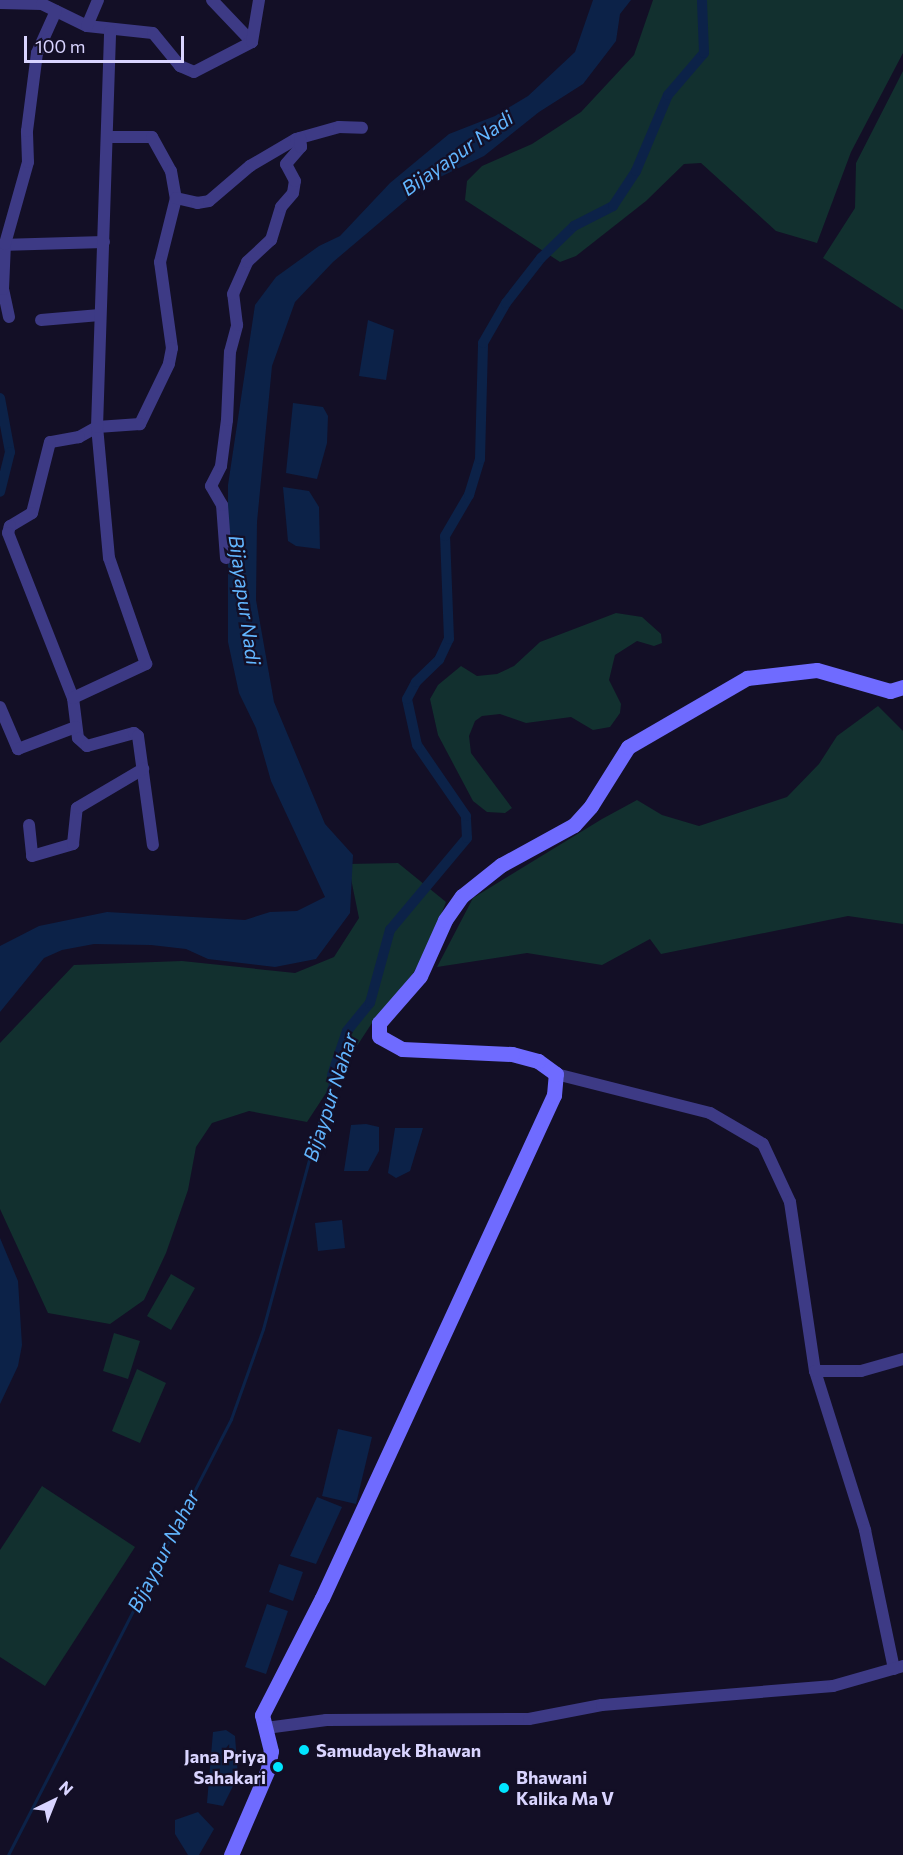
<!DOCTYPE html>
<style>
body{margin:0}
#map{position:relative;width:903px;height:1855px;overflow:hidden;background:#130f26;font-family:Commissioner,sans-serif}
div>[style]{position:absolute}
.green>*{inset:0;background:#12302f}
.water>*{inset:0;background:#0c2248}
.stream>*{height:3px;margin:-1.5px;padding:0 1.5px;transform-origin:1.5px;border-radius:1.5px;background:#0c2248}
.canal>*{height:10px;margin:-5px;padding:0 5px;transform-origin:5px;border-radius:5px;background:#0c2248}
.street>*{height:12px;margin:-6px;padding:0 6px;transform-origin:6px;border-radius:6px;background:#3d3a85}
.secondary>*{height:15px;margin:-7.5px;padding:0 7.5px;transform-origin:7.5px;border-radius:7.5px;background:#6f6bff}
.dots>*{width:16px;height:16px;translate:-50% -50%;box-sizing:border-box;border:3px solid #130f26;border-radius:50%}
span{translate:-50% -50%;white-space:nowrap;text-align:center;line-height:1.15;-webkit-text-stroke:4.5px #130f26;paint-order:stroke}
.poi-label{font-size:18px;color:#d9d4ff;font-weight:700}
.left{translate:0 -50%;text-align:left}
.right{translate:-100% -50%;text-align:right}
.water-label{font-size:20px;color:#62b6ff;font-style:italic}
.north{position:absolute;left:24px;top:1771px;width:60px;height:60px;-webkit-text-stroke:4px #130f26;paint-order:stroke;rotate:43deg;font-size:16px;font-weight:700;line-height:24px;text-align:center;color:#d9d4ff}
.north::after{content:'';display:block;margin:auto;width:21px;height:27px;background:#d9d4ff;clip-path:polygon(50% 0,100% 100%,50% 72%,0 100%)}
.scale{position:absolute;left:24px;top:36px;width:160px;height:27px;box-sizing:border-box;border:3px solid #d9d4ff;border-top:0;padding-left:8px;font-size:18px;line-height:21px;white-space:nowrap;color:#d9d4ff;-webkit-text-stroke:4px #130f26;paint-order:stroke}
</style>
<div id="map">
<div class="green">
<i style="clip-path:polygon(653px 0,903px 0,903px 53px,851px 152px,817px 243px,776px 231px,701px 163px,684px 164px,646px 201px,576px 256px,560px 262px,465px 200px,467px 181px,482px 166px,532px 144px,581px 112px,634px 55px)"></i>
<i style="clip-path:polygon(903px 71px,903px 310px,823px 258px,855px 208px,856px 163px)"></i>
<i style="clip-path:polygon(616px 613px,642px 617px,661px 634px,662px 643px,654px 646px,637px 641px,615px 655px,609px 680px,621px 704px,620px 713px,610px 727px,593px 730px,571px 717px,526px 723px,500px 714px,482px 716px,475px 721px,469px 736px,471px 753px,512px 808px,505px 813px,487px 812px,473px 801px,438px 735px,430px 699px,438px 685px,461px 666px,477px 676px,497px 674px,514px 666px,540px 642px)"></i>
<i style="clip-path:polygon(878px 706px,903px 731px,903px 924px,848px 916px,661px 954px,650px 939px,602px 965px,527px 953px,437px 967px,473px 898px,602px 819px,637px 800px,662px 815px,699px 826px,787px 797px,819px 764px,837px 736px)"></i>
<i style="clip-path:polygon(398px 863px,446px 902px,427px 951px,412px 975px,372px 1023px,307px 1122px,249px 1111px,212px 1123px,196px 1147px,188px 1190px,166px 1253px,144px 1300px,110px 1324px,48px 1313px,0 1209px,0 1043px,74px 965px,182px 961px,295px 973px,334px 957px,359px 918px,348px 864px)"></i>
<i style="clip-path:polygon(171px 1274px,195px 1288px,171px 1330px,147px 1316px)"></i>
<i style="clip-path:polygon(114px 1333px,140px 1341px,128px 1379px,103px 1371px)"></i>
<i style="clip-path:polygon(137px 1369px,166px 1383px,140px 1443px,112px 1431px)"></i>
<i style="clip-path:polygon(42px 1486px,135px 1547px,45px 1686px,0 1657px,0 1550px)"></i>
</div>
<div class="water">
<i style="clip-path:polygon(593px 0,631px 0,620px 14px,616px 41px,583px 84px,539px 112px,484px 156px,438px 178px,405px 201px,333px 262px,295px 302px,272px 366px,257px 522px,256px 600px,274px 702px,325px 824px,353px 855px,350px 913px,316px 959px,275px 967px,208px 959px,186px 949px,151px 945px,94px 944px,62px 950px,44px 958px,0 1012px,0 946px,39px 926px,107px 912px,245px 920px,270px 912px,297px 911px,325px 897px,271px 781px,256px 728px,239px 693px,228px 642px,228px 485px,255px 305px,276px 277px,319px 246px,340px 236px,390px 183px,449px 134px,495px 116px,528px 96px,575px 52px)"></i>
<i style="clip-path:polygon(368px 320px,394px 330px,386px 380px,359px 376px)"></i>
<i style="clip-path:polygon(293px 403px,323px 407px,328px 416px,327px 443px,317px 479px,286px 473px)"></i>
<i style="clip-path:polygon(283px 487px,309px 491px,319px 507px,320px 549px,296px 546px,288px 541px)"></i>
<i style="clip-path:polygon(366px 1124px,379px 1127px,379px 1151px,368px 1171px,344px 1171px,351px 1125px)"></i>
<i style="clip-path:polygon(395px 1128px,423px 1128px,410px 1171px,396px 1178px,388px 1173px)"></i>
<i style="clip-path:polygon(342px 1220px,345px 1248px,318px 1251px,315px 1223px)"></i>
<i style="clip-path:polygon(0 1238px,18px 1281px,22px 1345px,18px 1366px,0 1404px)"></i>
<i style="clip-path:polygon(338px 1429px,372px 1437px,356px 1504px,322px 1496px)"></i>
<i style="clip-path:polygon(317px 1497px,342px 1507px,316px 1564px,290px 1556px)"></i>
<i style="clip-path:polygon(279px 1564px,303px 1572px,293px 1601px,269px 1592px)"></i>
<i style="clip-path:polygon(267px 1604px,288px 1611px,266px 1674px,245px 1667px)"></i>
<i style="clip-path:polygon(226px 1730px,235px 1736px,238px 1776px,223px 1806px,207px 1803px,213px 1732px)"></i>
<i style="clip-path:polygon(198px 1812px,214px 1829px,199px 1855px,188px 1855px,175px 1834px,175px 1820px)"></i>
</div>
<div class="stream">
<i style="left:8px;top:1855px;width:490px;rotate:-62.9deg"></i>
<i style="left:231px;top:1419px;width:96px;rotate:-70.4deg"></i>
<i style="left:263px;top:1329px;width:263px;rotate:-74.8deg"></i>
</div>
<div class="canal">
<i style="left:0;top:398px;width:55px;rotate:79.5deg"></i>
<i style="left:10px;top:452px;width:41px;rotate:104deg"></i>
<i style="left:332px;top:1075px;width:46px;rotate:-71.2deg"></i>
<i style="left:347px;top:1031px;width:36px;rotate:-51deg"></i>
<i style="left:370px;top:1003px;width:76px;rotate:-74.7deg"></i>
<i style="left:390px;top:930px;width:120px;rotate:-50.1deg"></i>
<i style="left:467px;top:838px;width:22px;rotate:-93deg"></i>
<i style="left:466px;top:816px;width:86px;rotate:-124.6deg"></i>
<i style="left:417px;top:745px;width:47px;rotate:-102.3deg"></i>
<i style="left:407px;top:699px;width:19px;rotate:-62deg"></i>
<i style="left:416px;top:682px;width:32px;rotate:-44deg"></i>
<i style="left:439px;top:660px;width:23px;rotate:-65deg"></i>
<i style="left:449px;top:639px;width:103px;rotate:-92.2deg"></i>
<i style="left:445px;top:536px;width:48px;rotate:-59.7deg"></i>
<i style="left:469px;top:495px;width:38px;rotate:-73deg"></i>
<i style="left:480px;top:459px;width:116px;rotate:-88.5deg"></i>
<i style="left:483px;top:343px;width:46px;rotate:-60.1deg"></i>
<i style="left:506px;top:303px;width:57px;rotate:-52.1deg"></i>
<i style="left:541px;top:258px;width:46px;rotate:-44.1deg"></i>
<i style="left:574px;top:226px;width:44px;rotate:-27.1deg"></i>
<i style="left:613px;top:206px;width:42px;rotate:-56.7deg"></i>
<i style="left:636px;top:171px;width:82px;rotate:-67.2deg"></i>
<i style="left:668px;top:95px;width:55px;rotate:-49.4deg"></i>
<i style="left:704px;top:53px;width:53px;rotate:-92.2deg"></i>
</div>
<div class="street">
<i style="left:212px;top:0;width:58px;rotate:46.4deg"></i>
<i style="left:0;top:3px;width:42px;rotate:1.4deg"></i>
<i style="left:42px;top:4px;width:50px;rotate:26.1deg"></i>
<i style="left:87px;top:26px;width:66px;rotate:6.1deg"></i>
<i style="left:153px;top:33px;width:43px;rotate:50.7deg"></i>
<i style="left:180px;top:66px;width:15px;rotate:23deg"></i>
<i style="left:194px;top:72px;width:65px;rotate:-27.3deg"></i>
<i style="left:87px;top:26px;width:28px;rotate:-67deg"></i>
<i style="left:252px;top:42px;width:43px;rotate:-80.5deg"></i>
<i style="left:109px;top:137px;width:43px"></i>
<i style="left:152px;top:137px;width:39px;rotate:61deg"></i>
<i style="left:171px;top:171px;width:27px;rotate:80deg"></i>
<i style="left:176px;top:198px;width:66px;rotate:104deg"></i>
<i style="left:160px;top:262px;width:87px;rotate:82.1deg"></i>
<i style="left:172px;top:348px;width:16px;rotate:101deg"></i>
<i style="left:169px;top:364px;width:67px;rotate:115.8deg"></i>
<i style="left:140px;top:424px;width:43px;rotate:176deg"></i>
<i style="left:97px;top:427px;width:21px;rotate:151deg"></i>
<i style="left:79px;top:437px;width:29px;rotate:170deg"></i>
<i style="left:50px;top:442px;width:73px;rotate:104.2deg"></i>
<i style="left:32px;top:513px;width:26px;rotate:149deg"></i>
<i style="left:10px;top:526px;width:7px;rotate:106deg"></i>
<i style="left:8px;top:533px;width:177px;rotate:68.5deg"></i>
<i style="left:73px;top:698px;width:40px;rotate:82.9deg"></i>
<i style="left:78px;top:738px;width:12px;rotate:42deg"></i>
<i style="left:87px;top:746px;width:49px;rotate:-15.5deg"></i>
<i style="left:134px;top:733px;width:5px;rotate:37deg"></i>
<i style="left:138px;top:736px;width:110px;rotate:82.2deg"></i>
<i style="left:176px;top:198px;width:22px;rotate:13deg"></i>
<i style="left:197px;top:203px;width:12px;rotate:-9deg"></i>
<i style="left:209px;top:201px;width:54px;rotate:-40.5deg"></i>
<i style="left:250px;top:166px;width:53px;rotate:-30.4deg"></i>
<i style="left:296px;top:139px;width:45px;rotate:-15.6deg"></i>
<i style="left:339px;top:127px;width:23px;rotate:2deg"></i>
<i style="left:0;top:245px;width:104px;rotate:-1.7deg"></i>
<i style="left:9px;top:317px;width:29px;rotate:-102deg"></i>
<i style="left:3px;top:289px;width:45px;rotate:-87.5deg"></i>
<i style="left:5px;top:244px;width:85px;rotate:-74.3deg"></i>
<i style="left:28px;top:162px;width:31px;rotate:-92deg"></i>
<i style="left:27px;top:131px;width:79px;rotate:-82.7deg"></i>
<i style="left:37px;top:53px;width:46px;rotate:-65.7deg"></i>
<i style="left:41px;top:320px;width:59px;rotate:-4.8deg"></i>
<i style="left:226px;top:558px;width:53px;rotate:-94.3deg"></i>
<i style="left:222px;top:505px;width:22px;rotate:-120deg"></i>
<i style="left:211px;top:486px;width:22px;rotate:-63deg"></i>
<i style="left:221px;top:466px;width:46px;rotate:-82.6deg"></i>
<i style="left:227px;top:420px;width:68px;rotate:-87.5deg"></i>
<i style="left:230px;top:352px;width:28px;rotate:-75deg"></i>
<i style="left:237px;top:325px;width:31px;rotate:-97deg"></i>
<i style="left:233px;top:294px;width:35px;rotate:-66deg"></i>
<i style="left:247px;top:262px;width:33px;rotate:-43deg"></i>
<i style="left:271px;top:240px;width:34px;rotate:-73deg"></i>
<i style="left:281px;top:207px;width:18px;rotate:-49deg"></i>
<i style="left:293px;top:193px;width:12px;rotate:-81deg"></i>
<i style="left:295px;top:181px;width:19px;rotate:-118deg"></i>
<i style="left:286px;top:164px;width:23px;rotate:-49deg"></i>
<i style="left:301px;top:147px;width:9px;rotate:-96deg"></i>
<i style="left:73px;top:698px;width:81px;rotate:-25deg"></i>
<i style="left:146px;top:664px;width:112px;rotate:-109.2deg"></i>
<i style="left:109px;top:558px;width:132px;rotate:-95.2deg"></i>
<i style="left:97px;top:427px;width:396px;rotate:-88.1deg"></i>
<i style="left:0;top:707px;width:46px;rotate:66.8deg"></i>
<i style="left:18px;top:749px;width:62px;rotate:-20.8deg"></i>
<i style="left:29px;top:825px;width:31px;rotate:84deg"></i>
<i style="left:32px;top:856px;width:43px;rotate:-16.3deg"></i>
<i style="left:73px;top:844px;width:36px;rotate:-84deg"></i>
<i style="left:77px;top:808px;width:77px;rotate:-30.6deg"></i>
<i style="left:556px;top:1074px;width:159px;rotate:14.2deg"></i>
<i style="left:710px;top:1113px;width:61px;rotate:30.3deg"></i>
<i style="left:763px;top:1144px;width:64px;rotate:65deg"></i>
<i style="left:790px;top:1202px;width:171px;rotate:81.6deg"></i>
<i style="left:815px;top:1371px;width:167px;rotate:72.5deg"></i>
<i style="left:865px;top:1530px;width:142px;rotate:78.2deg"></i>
<i style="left:815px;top:1371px;width:46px"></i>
<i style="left:861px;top:1371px;width:44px;rotate:-15.9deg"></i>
<i style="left:266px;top:1728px;width:61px;rotate:-7.6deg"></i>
<i style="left:326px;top:1720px;width:203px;rotate:-0.3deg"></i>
<i style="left:529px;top:1719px;width:74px;rotate:-10.9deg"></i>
<i style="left:602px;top:1705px;width:232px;rotate:-4.7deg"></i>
<i style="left:833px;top:1686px;width:73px;rotate:-15.9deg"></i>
</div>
<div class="secondary">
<i style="left:231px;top:1855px;width:94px;rotate:-66.7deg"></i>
<i style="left:268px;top:1769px;width:18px;rotate:-81deg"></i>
<i style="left:271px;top:1751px;width:37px;rotate:-104deg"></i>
<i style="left:262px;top:1715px;width:131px;rotate:-62.9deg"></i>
<i style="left:322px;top:1598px;width:554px;rotate:-65.24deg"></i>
<i style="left:554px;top:1095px;width:21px;rotate:-85deg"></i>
<i style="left:556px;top:1074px;width:22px;rotate:-144deg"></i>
<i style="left:538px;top:1061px;width:27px;rotate:-165deg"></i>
<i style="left:512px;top:1054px;width:110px;rotate:-177.4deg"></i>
<i style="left:402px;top:1049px;width:26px;rotate:-151deg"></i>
<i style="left:379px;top:1036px;width:13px;rotate:-90deg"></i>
<i style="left:379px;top:1023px;width:62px;rotate:-48.9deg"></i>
<i style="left:420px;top:976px;width:61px;rotate:-65.9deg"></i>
<i style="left:445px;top:920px;width:29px;rotate:-55deg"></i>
<i style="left:462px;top:896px;width:50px;rotate:-38.5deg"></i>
<i style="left:501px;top:865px;width:83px;rotate:-28.7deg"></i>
<i style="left:574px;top:825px;width:25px;rotate:-48deg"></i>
<i style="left:591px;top:806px;width:70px;rotate:-57.9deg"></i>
<i style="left:628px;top:747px;width:138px;rotate:-30.1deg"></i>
<i style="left:747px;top:678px;width:70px;rotate:-6.5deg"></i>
<i style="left:817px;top:670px;width:76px;rotate:16deg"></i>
<i style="left:890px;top:691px;width:14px;rotate:-17deg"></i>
</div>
<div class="dots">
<i style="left:304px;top:1750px;background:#00e5ff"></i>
<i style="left:278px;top:1767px;background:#00e5ff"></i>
<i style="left:504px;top:1788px;background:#00e5ff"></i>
</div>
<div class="poi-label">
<span class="left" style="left:316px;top:1750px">Samudayek Bhawan</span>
<span class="right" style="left:266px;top:1767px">Jana Priya<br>Sahakari</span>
<span class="left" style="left:516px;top:1788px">Bhawani<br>Kalika Ma V</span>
</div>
<div class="water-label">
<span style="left:457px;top:153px;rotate:-35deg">Bijayapur Nadi</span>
<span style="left:245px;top:600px;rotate:82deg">Bijayapur Nadi</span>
<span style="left:330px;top:1097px;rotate:-72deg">Bijaypur Nahar</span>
<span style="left:163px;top:1551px;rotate:-63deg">Bijaypur Nahar</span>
</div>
<div class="north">N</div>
<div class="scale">100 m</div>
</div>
